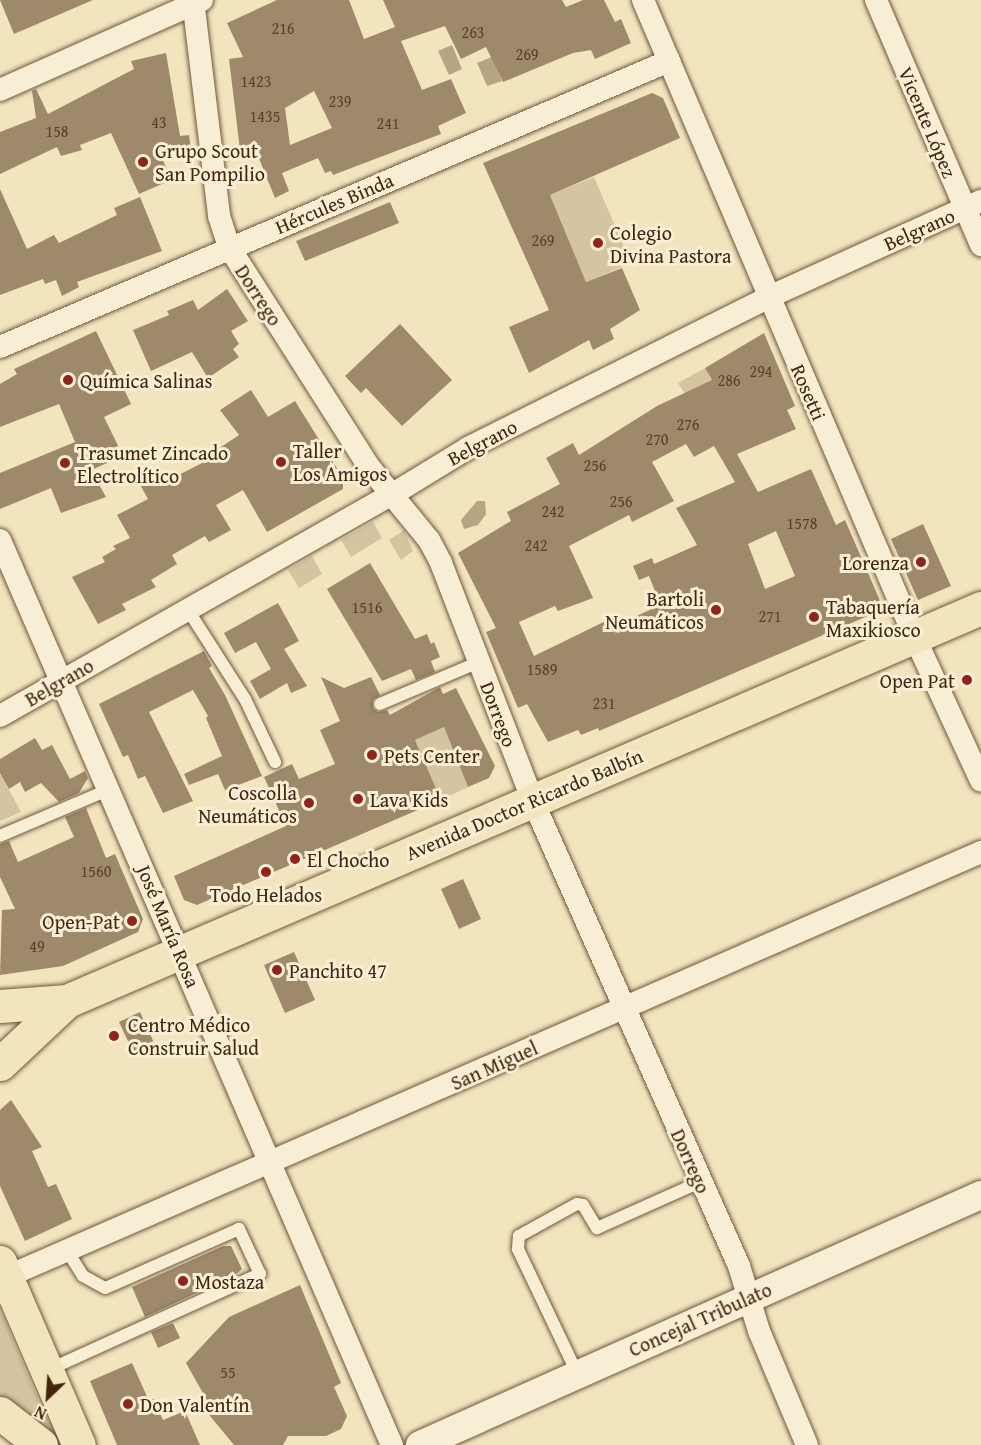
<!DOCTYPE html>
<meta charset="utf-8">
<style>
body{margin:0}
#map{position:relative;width:981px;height:1445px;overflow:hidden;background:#f2e5be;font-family:"Gentium Book Plus",serif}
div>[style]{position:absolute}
.green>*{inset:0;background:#d4c5a0}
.water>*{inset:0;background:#b7a482}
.building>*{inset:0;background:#9e896a}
.roads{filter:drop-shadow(0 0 2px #70563b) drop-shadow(0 0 2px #70563b)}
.service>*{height:12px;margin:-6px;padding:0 6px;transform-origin:6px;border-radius:6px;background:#f7eed5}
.minor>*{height:22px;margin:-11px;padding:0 11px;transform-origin:11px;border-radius:11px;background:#f7eed5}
.tertiary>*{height:28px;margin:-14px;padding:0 14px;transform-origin:14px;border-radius:14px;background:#f7eed5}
.primary>*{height:33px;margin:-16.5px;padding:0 16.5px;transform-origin:16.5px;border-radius:16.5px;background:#f2e5be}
.dots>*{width:16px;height:16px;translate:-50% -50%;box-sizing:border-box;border:3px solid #f7eed5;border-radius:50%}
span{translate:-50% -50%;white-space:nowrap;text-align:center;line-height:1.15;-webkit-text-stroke:6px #f7eed5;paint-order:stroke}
.number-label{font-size:16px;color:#5a3f26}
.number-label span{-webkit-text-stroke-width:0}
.street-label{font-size:20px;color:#44260f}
.poi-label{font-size:20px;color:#44260f}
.left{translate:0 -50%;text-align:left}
.right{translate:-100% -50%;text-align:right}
.north{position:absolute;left:18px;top:1367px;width:60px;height:60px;-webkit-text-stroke:4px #f7eed5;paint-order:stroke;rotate:205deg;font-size:16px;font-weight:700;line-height:24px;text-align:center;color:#44260f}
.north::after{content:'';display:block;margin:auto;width:21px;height:27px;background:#44260f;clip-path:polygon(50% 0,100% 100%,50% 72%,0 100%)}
</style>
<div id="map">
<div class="green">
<i style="clip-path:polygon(594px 177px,631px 263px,586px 282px,550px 195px)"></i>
<i style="clip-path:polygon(705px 368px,740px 430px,685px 394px,678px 383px)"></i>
<i style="clip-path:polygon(373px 522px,382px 538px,351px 557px,341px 540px)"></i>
<i style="clip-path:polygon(404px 530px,413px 551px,401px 560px,389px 540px)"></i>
<i style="clip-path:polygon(312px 556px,322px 574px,299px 588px,288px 570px)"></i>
<i style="clip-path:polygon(444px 727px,468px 787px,441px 800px,415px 740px)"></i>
<i style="clip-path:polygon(0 773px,21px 812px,0 821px)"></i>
<i style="clip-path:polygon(0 1310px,41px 1406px,62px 1445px,56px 1445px,31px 1417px,0 1396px)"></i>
</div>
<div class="water">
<i style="clip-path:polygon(452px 45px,462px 69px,449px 75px,438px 51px)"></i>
<i style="clip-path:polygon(492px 57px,502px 81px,487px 86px,477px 63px)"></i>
<i style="clip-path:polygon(477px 501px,485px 501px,486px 514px,478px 525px,464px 529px,461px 520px)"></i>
</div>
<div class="building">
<i style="clip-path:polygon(0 0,93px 0,14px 34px)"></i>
<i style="clip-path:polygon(evenodd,277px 0,349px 0,364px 39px,395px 27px,383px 0,562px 0,566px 7px,583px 0,604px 0,615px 22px,621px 19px,631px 43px,595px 59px,591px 50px,573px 53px,503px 82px,486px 47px,461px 59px,445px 26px,401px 41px,422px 90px,451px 79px,466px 113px,438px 126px,441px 134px,333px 175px,331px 171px,325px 173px,318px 158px,282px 173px,289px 191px,275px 198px,258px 156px,251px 157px,250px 149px,240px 150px,229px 59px,243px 57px,227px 23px,277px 0,314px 91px,332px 128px,290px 145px,285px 108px,314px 91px)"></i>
<i style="clip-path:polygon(166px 53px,180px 136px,189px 135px,192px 156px,162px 158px,171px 180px,139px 194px,111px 133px,80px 145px,82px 150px,61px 156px,57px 147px,0 174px,0 132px,36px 118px,32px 91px,36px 89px,48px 114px,134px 69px,131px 61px)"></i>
<i style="clip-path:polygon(652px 93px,663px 98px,680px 138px,550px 195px,586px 282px,622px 268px,640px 310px,610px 329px,614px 339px,593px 350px,589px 340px,529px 373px,509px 327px,549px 310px,483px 163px)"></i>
<i style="clip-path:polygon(0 189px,27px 249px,54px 235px,59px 243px,117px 215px,114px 208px,140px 197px,162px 251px,77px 282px,79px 287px,62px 296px,56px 280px,45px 284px,43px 279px,0 295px)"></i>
<i style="clip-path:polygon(390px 202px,399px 223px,305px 261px,296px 241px)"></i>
<i style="clip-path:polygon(227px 289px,248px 321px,231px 331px,239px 344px,233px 349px,239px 357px,208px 378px,192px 352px,151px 371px,133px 330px,169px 315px,167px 311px,193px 300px,198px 310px)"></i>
<i style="clip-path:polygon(400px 324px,452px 380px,402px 426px,366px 388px,361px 393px,345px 376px)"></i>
<i style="clip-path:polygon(96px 331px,131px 404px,104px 417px,123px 456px,91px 470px,106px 497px,61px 513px,51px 488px,0 509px,0 473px,75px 442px,59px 404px,0 427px,0 384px,17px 374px,14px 369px)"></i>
<i style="clip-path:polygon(evenodd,764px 333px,795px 406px,787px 410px,796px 429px,737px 454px,758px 492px,811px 469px,836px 525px,845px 520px,881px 603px,877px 612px,599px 731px,598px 728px,581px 735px,578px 730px,548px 742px,527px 704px,518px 708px,486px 632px,496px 628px,458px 553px,511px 521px,507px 512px,560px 484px,546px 458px,573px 443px,579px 455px,657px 406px,712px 380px,705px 368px,764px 333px,686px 444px,694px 457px,714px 446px,735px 482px,676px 508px,697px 545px,654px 564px,652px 558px,633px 566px,639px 580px,649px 576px,657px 596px,648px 600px,652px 609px,621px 623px,618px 615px,534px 656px,519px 622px,555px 606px,558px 611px,593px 598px,569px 546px,629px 515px,632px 522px,674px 501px,652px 462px,686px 444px,764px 333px,776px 531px,795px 576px,765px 589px,748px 544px,776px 531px)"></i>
<i style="clip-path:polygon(251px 390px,268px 417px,295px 401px,343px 478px,343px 489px,267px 532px,243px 490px,216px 505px,231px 530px,209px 542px,205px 536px,172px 555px,177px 564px,151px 580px,156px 587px,122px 604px,126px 610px,98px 624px,72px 577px,105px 562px,102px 557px,116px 549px,113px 546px,130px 538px,117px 515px,148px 499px,138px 481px,158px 469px,165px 482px,204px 462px,203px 459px,239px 435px,220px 410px)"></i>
<i style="clip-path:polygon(923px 524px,951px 586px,918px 600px,891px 539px)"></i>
<i style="clip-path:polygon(370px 563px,415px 639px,427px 634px,431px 644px,434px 642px,440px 657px,431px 661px,435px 672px,416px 680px,411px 669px,382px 681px,327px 589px)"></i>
<i style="clip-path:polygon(278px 603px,299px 641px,284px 649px,307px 686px,291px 693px,287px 683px,260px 699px,250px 681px,271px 669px,256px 642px,235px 653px,224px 633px)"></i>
<i style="clip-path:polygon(204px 651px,212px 666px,209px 668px,225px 695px,262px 776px,225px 790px,218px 774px,189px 785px,184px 774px,222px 756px,206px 718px,208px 716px,193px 690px,149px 712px,193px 801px,163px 813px,145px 776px,138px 779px,128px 755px,123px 757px,99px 704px)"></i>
<i style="clip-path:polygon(321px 677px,344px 688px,371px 677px,380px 695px,373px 700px,373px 708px,378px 712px,387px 710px,390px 715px,440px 687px,443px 694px,456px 688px,495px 766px,489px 778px,468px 787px,444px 727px,415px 740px,441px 800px,197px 905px,184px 900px,174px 876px,286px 826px,264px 777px,292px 764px,299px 779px,335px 764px,320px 730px,340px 721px)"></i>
<i style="clip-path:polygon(35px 738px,42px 750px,52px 745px,70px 779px,85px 771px,88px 778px,79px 793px,59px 802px,41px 783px,25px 792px,20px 782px,9px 789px,0 773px,0 759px)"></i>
<i style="clip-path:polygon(86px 808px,106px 858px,115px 854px,143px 919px,138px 932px,63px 966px,0 975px,2px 910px,15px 909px,0 877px,0 844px,9px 841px,18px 862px,74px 837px,65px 817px)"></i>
<i style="clip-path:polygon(463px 879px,481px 919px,459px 929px,441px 889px)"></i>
<i style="clip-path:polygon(294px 952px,315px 1000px,285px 1013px,264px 965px)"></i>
<i style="clip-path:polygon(140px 1012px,155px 1045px,134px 1054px,119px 1022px)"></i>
<i style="clip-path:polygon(11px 1100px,42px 1147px,32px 1151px,48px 1187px,56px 1184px,72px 1219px,25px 1241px,0 1186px,0 1110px)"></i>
<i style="clip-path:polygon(223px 1246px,231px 1246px,242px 1269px,235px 1275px,145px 1317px,132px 1287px)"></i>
<i style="clip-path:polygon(300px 1285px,341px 1383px,334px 1387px,347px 1416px,341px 1429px,326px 1436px,288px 1436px,283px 1445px,234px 1445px,201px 1405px,208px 1402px,186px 1363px,229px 1317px)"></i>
<i style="clip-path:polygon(173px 1323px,180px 1338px,158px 1348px,151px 1332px)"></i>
<i style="clip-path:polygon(132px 1363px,149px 1401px,154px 1399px,163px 1420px,185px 1411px,200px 1445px,117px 1445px,90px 1381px)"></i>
</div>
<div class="roads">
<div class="service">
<i style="left:188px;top:610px;width:106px;rotate:57.4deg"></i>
<i style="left:245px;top:699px;width:70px;rotate:64.5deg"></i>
<i style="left:380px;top:704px;width:108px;rotate:-23deg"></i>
<i style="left:0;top:836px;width:120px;rotate:-23.1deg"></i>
<i style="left:48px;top:1370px;width:233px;rotate:-24.4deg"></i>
<i style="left:260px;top:1274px;width:50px;rotate:-115deg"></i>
<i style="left:239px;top:1229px;width:146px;rotate:156.2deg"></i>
<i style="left:105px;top:1288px;width:25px;rotate:-151deg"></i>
<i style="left:83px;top:1276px;width:31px;rotate:-122deg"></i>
<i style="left:578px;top:1375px;width:140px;rotate:-115.5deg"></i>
<i style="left:518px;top:1249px;width:13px;rotate:-86deg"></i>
<i style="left:519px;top:1236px;width:66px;rotate:-28.9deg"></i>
<i style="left:577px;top:1204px;width:6px;rotate:9deg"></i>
<i style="left:583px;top:1205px;width:27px;rotate:59deg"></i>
<i style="left:597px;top:1228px;width:113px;rotate:-24.1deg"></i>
</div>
<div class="minor">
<i style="left:193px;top:0;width:218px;rotate:83.1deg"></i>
<i style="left:219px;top:216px;width:33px;rotate:72deg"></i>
<i style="left:229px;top:247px;width:262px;rotate:57.5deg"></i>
<i style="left:370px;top:468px;width:93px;rotate:50.7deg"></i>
<i style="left:429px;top:540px;width:26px;rotate:62deg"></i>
<i style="left:441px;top:563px;width:253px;rotate:68.9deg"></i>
<i style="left:532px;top:799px;width:511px;rotate:66.09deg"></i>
<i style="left:739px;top:1266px;width:68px;rotate:72.9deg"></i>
<i style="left:759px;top:1331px;width:124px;rotate:67.2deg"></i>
<i style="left:643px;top:0;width:694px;rotate:66.91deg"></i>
<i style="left:915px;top:638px;width:157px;rotate:65.2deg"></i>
<i style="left:876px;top:0;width:267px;rotate:66.8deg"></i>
<i style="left:0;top:90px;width:221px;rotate:-24deg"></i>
<i style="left:0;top:347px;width:728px;rotate:-23.15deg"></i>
<i style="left:0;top:540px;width:986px;rotate:66.58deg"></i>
<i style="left:0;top:716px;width:451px;rotate:-29.5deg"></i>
<i style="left:393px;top:494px;width:88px;rotate:-31.5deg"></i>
<i style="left:468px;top:448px;width:337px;rotate:-26.6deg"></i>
<i style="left:769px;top:297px;width:233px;rotate:-24.4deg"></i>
<i style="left:6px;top:1277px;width:1064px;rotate:-23.55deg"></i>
</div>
<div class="tertiary">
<i style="left:420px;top:1445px;width:614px;rotate:-24.02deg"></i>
</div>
<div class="primary">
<i style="left:0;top:1006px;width:67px;rotate:-4.3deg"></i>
<i style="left:67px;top:1001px;width:995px;rotate:-23.27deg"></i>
<i style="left:0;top:1064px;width:92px;rotate:-43.2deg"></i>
<i style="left:0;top:1262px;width:199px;rotate:66.7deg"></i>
<i style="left:0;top:1413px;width:52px;rotate:38deg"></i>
</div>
</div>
<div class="dots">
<i style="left:143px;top:162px;background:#8f2418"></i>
<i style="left:598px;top:243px;background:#8f2418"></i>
<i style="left:68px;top:380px;background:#8f2418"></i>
<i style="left:281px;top:462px;background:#8f2418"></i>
<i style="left:65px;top:463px;background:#8f2418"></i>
<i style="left:921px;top:562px;background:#8f2418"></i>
<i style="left:716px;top:610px;background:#8f2418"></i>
<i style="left:814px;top:617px;background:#8f2418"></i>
<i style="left:967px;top:680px;background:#8f2418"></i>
<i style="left:372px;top:755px;background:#8f2418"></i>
<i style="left:358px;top:799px;background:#8f2418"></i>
<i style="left:309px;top:803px;background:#8f2418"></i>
<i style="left:295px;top:859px;background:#8f2418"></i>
<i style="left:266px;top:872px;background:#8f2418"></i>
<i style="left:132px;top:921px;background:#8f2418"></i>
<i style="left:277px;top:970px;background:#8f2418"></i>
<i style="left:114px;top:1036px;background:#8f2418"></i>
<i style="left:183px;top:1281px;background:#8f2418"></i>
<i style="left:128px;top:1404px;background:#8f2418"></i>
</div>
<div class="number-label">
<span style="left:283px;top:28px">216</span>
<span style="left:473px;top:32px">263</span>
<span style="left:527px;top:54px">269</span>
<span style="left:256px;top:81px">1423</span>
<span style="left:340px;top:101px">239</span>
<span style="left:265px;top:116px">1435</span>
<span style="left:159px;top:122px">43</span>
<span style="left:388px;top:123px">241</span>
<span style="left:57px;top:131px">158</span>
<span style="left:543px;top:240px">269</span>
<span style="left:761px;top:371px">294</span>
<span style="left:729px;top:380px">286</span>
<span style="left:688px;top:424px">276</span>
<span style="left:657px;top:439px">270</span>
<span style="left:595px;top:465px">256</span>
<span style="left:621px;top:501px">256</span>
<span style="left:553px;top:511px">242</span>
<span style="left:802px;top:523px">1578</span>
<span style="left:536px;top:545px">242</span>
<span style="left:367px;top:607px">1516</span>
<span style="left:770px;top:616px">271</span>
<span style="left:542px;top:669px">1589</span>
<span style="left:604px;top:703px">231</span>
<span style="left:96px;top:871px">1560</span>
<span style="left:37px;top:946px">49</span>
<span style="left:228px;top:1372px">55</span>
</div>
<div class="street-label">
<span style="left:928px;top:122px;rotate:67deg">Vicente López</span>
<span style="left:334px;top:203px;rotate:-23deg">Hércules Binda</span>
<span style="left:919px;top:229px;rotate:-24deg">Belgrano</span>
<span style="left:259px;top:295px;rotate:57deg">Dorrego</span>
<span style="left:809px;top:392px;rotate:67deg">Rosetti</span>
<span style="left:482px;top:442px;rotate:-28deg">Belgrano</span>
<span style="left:59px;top:682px;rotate:-30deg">Belgrano</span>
<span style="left:499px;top:714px;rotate:69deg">Dorrego</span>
<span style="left:524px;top:804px;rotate:-23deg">Avenida Doctor Ricardo Balbín</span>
<span style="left:169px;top:926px;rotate:67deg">José María Rosa</span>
<span style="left:494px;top:1065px;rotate:-24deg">San Miguel</span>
<span style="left:691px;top:1161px;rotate:66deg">Dorrego</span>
<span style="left:700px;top:1319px;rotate:-24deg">Concejal Tribulato</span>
</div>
<div class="poi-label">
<span class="left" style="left:155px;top:162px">Grupo Scout<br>San Pompilio</span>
<span class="left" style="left:610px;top:244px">Colegio<br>Divina Pastora</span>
<span class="left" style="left:80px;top:380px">Química Salinas</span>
<span class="left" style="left:293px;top:462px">Taller<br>Los Amigos</span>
<span class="left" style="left:77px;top:464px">Trasumet Zincado<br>Electrolítico</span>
<span class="right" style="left:909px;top:562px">Lorenza</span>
<span class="right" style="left:704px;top:610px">Bartoli<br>Neumáticos</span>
<span class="left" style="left:826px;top:618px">Tabaquería<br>Maxikiosco</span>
<span class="right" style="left:955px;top:680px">Open Pat</span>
<span class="left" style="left:384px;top:755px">Pets Center</span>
<span class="right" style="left:297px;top:804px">Coscolla<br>Neumáticos</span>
<span class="left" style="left:370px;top:799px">Lava Kids</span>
<span class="left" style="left:307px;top:859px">El Chocho</span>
<span style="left:266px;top:894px">Todo Helados</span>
<span class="right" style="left:120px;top:921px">Open-Pat</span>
<span class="left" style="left:289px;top:970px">Panchito 47</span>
<span class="left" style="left:128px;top:1036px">Centro Médico<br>Construir Salud</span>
<span class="left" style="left:195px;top:1281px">Mostaza</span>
<span class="left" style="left:140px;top:1404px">Don Valentín</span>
</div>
<div class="north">N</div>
</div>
